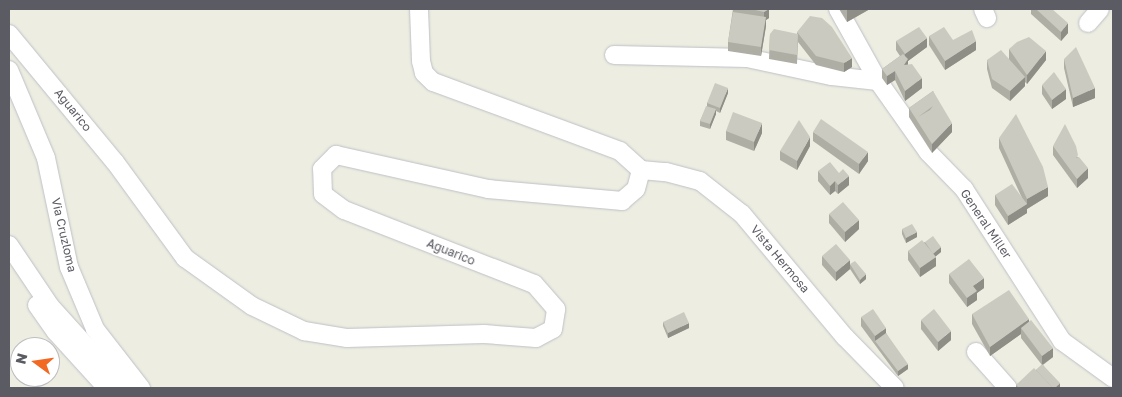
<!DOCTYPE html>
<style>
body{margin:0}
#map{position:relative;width:1122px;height:397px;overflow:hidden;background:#edeee1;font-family:"Golos Text",sans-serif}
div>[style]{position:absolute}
.roads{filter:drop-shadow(0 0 1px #bebfc6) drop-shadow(0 0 1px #bebfc6)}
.street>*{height:18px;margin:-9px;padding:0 9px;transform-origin:9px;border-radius:9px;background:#fff}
.wall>*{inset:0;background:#afaea5}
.shaded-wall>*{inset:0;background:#8e8d86}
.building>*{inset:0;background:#cbcac0}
span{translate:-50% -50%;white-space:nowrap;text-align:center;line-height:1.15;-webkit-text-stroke:4px #fff;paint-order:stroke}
.street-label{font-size:12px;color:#5a5b63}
.frame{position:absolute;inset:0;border:10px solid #5a5b63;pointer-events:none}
.north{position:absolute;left:10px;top:337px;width:50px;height:50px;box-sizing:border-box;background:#fff;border:1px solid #bdbdc1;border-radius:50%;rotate:284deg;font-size:14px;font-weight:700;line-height:20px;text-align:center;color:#5a5b63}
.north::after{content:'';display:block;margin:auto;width:18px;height:22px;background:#f26923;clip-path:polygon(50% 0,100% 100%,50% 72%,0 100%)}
</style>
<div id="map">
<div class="roads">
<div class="street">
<i style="left:838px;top:9px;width:82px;rotate:60.9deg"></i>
<i style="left:878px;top:81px;width:87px;rotate:54.8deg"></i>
<i style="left:928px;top:152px;width:52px;rotate:45.8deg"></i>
<i style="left:964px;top:189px;width:181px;rotate:57.2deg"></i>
<i style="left:1062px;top:341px;width:63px;rotate:36deg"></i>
<i style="left:983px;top:9px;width:10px;rotate:66deg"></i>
<i style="left:1088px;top:23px;width:18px;rotate:-49deg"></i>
<i style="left:9px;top:34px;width:166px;rotate:50.4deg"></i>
<i style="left:115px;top:162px;width:119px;rotate:53.9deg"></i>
<i style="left:185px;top:258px;width:82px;rotate:35.6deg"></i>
<i style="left:252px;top:306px;width:58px;rotate:25.7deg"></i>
<i style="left:304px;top:331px;width:44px;rotate:9.2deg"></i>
<i style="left:347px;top:338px;width:137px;rotate:-1.7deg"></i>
<i style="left:484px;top:334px;width:52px;rotate:4.4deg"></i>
<i style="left:536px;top:338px;width:19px;rotate:-28deg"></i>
<i style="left:553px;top:329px;width:20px;rotate:-81deg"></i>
<i style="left:556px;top:309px;width:33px;rotate:-131deg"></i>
<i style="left:534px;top:284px;width:204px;rotate:-158.7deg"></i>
<i style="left:344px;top:210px;width:26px;rotate:-143deg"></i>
<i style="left:323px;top:194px;width:25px;rotate:-92deg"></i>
<i style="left:322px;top:169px;width:20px;rotate:-45deg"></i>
<i style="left:336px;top:155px;width:156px;rotate:12.6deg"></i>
<i style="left:488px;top:189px;width:135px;rotate:5.1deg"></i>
<i style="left:622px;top:201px;width:18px;rotate:-41deg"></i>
<i style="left:636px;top:189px;width:20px;rotate:-75deg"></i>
<i style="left:641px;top:170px;width:28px;rotate:-138deg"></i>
<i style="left:620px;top:151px;width:199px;rotate:-159.7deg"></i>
<i style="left:433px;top:82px;width:13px;rotate:-135deg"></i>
<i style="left:424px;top:73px;width:12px;rotate:-104deg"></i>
<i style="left:421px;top:61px;width:52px;rotate:-92.2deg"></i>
<i style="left:614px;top:55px;width:133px;rotate:1.3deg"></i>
<i style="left:747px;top:58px;width:87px;rotate:12deg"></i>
<i style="left:832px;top:76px;width:46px;rotate:6.2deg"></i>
<i style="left:9px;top:70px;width:95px;rotate:67.2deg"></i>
<i style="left:46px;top:158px;width:111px;rotate:78.1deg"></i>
<i style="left:69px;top:267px;width:67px;rotate:67.2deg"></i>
<i style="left:95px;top:329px;width:75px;rotate:52.1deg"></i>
<i style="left:641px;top:170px;width:25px;rotate:5deg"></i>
<i style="left:666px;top:172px;width:35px;rotate:15deg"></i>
<i style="left:700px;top:181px;width:53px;rotate:38.2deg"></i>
<i style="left:742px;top:214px;width:160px;rotate:50.1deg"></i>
<i style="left:845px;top:337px;width:71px;rotate:45.6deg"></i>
<i style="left:9px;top:245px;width:73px;rotate:56.1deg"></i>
<i style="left:50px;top:306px;width:110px;rotate:47.9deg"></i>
<i style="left:37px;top:305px;width:33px;rotate:55deg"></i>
<i style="left:56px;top:332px;width:76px;rotate:47.7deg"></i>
<i style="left:976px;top:352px;width:48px;rotate:48.4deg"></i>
</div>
</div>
<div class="wall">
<i style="clip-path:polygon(733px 9px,769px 9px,769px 18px,766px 20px,766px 26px,761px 56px,728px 51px,728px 42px)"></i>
<i style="clip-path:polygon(839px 9px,870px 9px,847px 22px)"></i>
<i style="clip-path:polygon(1031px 9px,1052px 9px,1068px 33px,1061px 41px,1031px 14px)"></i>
<i style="clip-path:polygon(797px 32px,852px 67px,844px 72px,816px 65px,798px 42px,797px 64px,769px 59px,770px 34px,797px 34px)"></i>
<i style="clip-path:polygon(929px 36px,953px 40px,976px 50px,945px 70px,929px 45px)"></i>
<i style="clip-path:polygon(896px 41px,927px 47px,908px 61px,908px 65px,922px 88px,905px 101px,895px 80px,887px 85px,882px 78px,882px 69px,900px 56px,896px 50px)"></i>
<i style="clip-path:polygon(1009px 49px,1046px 60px,1027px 84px,1025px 82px,1025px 86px,1010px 101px,992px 88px,987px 69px,987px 60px,1009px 59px)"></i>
<i style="clip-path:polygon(1064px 59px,1095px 98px,1073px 107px,1064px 68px)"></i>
<i style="clip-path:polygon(1042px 85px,1066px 99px,1052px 109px,1042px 94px)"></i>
<i style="clip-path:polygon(933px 91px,952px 132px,932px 153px,909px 117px,909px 108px)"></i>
<i style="clip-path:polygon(728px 93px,720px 113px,716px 111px,716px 114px,710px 129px,700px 126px,700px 121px,707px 106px,707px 103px)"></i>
<i style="clip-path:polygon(726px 131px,762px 133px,754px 151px,726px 140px)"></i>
<i style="clip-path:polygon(813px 132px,868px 161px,859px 174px,813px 141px)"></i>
<i style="clip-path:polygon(999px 138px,1048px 196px,1027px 209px,1027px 208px,1027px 213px,1008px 225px,995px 205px,995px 195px,1022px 198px,999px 148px)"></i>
<i style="clip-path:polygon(810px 146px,797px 170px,780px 160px,780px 151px)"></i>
<i style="clip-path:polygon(1053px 146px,1078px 157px,1088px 178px,1077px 188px,1053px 155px)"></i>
<i style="clip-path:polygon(818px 171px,849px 185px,838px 194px,835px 191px,830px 195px,818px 181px)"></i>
<i style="clip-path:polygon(829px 214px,859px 229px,845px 242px,829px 223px)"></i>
<i style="clip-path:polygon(902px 229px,917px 237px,906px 243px,902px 234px)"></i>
<i style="clip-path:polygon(925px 242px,941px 252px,935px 257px,936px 266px,920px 277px,908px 260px,908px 251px)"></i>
<i style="clip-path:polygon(822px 256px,850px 269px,836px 281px,822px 265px)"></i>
<i style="clip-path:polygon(850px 264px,866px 279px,860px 284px,850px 269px)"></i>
<i style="clip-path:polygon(949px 274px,984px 288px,977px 293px,977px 300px,967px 307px,949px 283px)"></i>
<i style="clip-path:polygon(972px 314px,1029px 322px,1053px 357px,1043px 365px,1060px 388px,1016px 388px,1016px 385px,1036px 370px,1042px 365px,1021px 338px,1021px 334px,990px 356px,972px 324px)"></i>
<i style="clip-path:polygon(861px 317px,886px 333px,908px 369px,898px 376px,861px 326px)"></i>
<i style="clip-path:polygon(921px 320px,951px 340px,938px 351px,921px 329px)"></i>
<i style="clip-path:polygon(663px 322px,689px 328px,668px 338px,663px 326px)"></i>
</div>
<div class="shaded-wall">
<i style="clip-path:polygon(769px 9px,769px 18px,766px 20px,766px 26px,761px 56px,761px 47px,764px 21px,764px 12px)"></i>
<i style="clip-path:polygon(847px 9px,870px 9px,847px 22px)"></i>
<i style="clip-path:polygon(1068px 23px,1068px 33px,1061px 41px,1061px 32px)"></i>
<i style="clip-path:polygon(927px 38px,927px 47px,908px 61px,908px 68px,904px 65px,905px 63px,905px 54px)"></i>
<i style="clip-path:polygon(976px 41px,976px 50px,945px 70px,945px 61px)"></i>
<i style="clip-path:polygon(1046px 51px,1046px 60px,1027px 84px,1027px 75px)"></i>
<i style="clip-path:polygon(852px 58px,852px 67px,844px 72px,844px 63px)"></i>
<i style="clip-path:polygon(895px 71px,895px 80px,887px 85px,887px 76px)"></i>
<i style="clip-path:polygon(1025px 77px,1025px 86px,1010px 101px,1010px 91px)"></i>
<i style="clip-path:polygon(922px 78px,922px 88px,905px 101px,905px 91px)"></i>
<i style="clip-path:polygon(728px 88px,728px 93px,720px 113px,720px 108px)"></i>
<i style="clip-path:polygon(1095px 88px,1095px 98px,1073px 107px,1073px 98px)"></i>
<i style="clip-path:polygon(1066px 89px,1066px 99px,1052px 109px,1052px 100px)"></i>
<i style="clip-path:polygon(716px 109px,716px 114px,710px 129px,710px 124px)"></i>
<i style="clip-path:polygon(762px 123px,762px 133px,754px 151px,754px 142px)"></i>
<i style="clip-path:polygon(952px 123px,952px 132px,932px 153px,932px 144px)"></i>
<i style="clip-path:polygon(810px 137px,810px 146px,797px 170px,797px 161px)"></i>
<i style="clip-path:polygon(868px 152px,868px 161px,859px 174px,859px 164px)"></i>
<i style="clip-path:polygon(1088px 168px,1088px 178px,1077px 188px,1077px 179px)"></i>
<i style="clip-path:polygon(849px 176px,849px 185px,838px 194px,838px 185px)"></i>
<i style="clip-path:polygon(835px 181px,835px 191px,830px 195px,830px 186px)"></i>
<i style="clip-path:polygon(1048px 187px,1048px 196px,1027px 209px,1027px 199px)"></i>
<i style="clip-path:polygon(1027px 204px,1027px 213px,1008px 225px,1008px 216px)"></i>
<i style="clip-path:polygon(859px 220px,859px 229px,845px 242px,845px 232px)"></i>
<i style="clip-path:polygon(917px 232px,917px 237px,906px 243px,906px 238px)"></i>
<i style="clip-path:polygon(941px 247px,941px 252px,931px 260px,931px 255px)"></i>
<i style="clip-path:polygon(936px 257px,936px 266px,920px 277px,920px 268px)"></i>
<i style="clip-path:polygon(850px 260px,850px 269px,836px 281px,836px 272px)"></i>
<i style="clip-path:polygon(866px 274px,866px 279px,860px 284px,860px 280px)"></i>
<i style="clip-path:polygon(984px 278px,984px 288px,977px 293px,977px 300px,967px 307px,967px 298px,973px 286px)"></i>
<i style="clip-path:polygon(1029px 319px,1029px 329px,1021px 328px,1021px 334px,990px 356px,990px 347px)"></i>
<i style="clip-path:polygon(689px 323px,689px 328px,668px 338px,668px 333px)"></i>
<i style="clip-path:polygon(886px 328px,886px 338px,875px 341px,875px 336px)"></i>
<i style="clip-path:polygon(951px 331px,951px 340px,938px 351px,938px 342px)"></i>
<i style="clip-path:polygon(1053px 348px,1053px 357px,1042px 365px,1042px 356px)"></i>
<i style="clip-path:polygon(908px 364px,908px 369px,898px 376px,898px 371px)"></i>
<i style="clip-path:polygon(1060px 383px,1060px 388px,1055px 388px)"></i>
</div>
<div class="building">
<i style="clip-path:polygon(751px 9px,769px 9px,764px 12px)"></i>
<i style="clip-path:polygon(1036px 9px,1052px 9px,1068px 23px,1061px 32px)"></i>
<i style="clip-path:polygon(733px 12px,766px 17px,761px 47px,728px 42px)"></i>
<i style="clip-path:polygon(810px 16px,822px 18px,832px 27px,852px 58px,844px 63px,816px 56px,797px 32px)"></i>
<i style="clip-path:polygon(919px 27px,927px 38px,905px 54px,896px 41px)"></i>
<i style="clip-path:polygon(944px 27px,953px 40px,972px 30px,976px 41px,945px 61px,929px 36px)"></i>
<i style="clip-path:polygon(774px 29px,798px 34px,797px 55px,769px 50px,770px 34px)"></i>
<i style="clip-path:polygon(1029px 37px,1046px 51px,1027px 75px,1009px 49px,1017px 42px)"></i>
<i style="clip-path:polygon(1076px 47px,1095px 88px,1073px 98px,1064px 59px)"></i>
<i style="clip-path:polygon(1001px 50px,1025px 77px,1010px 91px,992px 79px,987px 60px)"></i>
<i style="clip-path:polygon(903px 54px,908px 59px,904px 65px,912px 64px,922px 78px,905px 91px,895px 71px,887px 76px,882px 69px)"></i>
<i style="clip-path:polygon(1054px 72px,1066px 89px,1052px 100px,1042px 85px)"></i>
<i style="clip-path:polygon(715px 83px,728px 88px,720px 108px,707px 103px)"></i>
<i style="clip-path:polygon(evenodd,933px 91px,952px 123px,932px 144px,909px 108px,933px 91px,933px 106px,930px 110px,918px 117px,933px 106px)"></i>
<i style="clip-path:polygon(706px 106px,716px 109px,710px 124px,700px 121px)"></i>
<i style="clip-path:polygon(733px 112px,762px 123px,754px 142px,726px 131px)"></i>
<i style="clip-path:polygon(1016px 114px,1043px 167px,1048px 187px,1027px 199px,999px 138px)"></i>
<i style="clip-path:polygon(821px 119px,868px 152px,859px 164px,813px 132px)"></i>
<i style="clip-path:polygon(799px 120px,810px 137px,797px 161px,780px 151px)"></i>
<i style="clip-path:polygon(1065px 124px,1076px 146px,1078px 155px,1076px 158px,1079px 157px,1088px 168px,1077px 179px,1053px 146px)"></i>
<i style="clip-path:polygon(830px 162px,839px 173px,843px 169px,849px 176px,838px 185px,835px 181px,830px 186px,818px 171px)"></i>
<i style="clip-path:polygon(1012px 184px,1027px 204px,1008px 216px,995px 195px)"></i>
<i style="clip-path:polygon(843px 202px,859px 220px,845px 232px,829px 214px)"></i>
<i style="clip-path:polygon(912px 224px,917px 232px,906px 238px,902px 229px)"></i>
<i style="clip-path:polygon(933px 236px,941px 247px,933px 254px,925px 242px)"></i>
<i style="clip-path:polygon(922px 240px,936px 257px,920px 268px,908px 251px)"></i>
<i style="clip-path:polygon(836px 244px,850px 260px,836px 272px,822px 256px)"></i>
<i style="clip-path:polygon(969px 259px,984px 278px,973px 286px,977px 291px,967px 298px,949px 274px)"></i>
<i style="clip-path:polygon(855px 261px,866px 274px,860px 280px,850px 264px)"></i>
<i style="clip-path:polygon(1009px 290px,1029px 319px,990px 347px,972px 314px)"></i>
<i style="clip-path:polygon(873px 309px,886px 328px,875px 336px,861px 317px)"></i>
<i style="clip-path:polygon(934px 309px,951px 331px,938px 342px,921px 320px)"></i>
<i style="clip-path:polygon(684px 312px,689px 323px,668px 333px,663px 322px)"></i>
<i style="clip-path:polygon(1031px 320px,1053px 348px,1042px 356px,1021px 328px)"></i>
<i style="clip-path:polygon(886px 333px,908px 364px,898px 371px,875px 341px)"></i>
<i style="clip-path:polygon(1042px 364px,1060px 383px,1055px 388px,1052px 388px,1052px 387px,1036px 370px)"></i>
<i style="clip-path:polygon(1034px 368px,1052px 387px,1050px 388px,1019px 388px,1016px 385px)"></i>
</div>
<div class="street-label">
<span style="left:73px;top:110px;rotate:51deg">Aguarico</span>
<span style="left:986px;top:224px;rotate:56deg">General Miller</span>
<span style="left:64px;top:235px;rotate:77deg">Via Cruzloma</span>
<span style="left:451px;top:252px;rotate:22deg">Aguarico</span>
<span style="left:780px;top:259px;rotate:50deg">Vista Hermosa</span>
</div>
<div class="frame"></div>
<div class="north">N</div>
</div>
